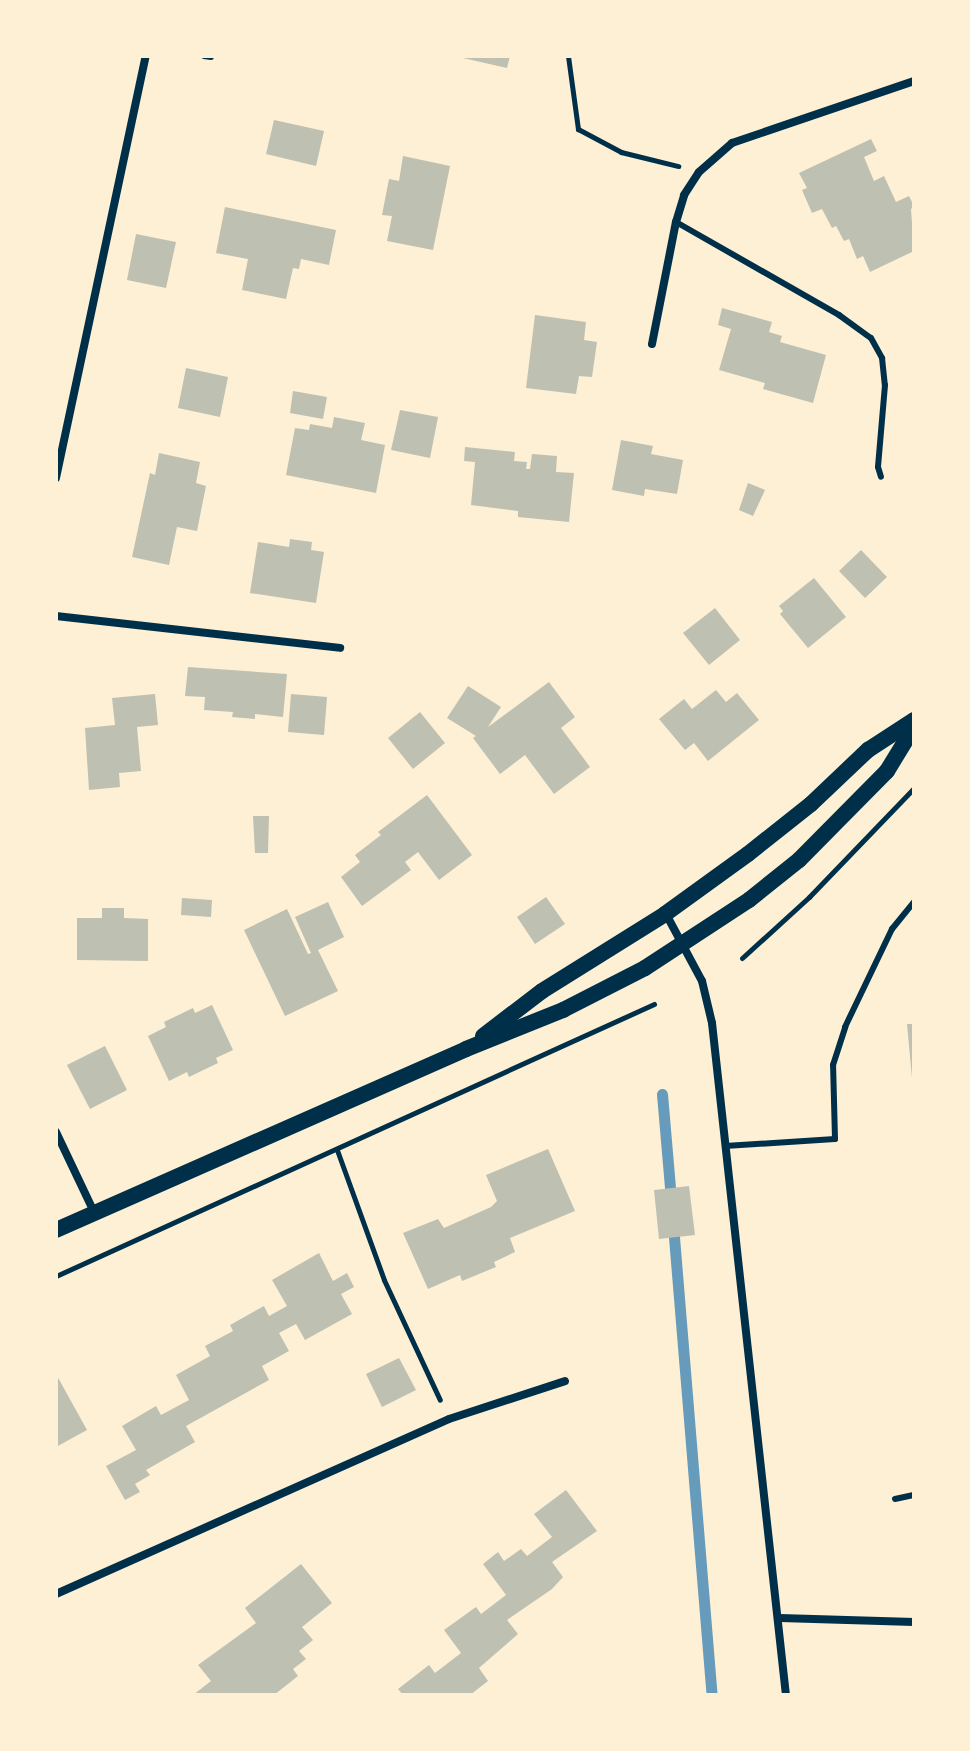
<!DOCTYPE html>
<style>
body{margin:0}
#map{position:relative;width:970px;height:1751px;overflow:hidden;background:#fdf0d5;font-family:"Archivo Narrow",sans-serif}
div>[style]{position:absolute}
.stream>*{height:11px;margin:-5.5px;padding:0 5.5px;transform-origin:5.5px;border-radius:5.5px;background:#669bbc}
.building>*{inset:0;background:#bec0b2}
.path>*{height:5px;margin:-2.5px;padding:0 2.5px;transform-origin:2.5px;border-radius:2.5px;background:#003049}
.service>*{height:6px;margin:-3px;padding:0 3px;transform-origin:3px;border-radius:3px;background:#003049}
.minor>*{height:8px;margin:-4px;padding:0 4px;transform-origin:4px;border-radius:4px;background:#003049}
.secondary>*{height:16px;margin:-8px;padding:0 8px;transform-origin:8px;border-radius:8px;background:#003049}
span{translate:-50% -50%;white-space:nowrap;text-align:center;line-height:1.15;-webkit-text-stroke:8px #fdf0d5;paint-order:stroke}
.frame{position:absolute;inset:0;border:58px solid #fdf0d5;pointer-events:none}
</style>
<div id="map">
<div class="stream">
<i style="left:662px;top:1094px;width:106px;rotate:85.1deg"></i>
<i style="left:673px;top:1225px;width:472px;rotate:85.3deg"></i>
</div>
<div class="building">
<i style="clip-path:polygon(454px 56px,510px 56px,507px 68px)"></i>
<i style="clip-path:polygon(274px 120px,324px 131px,316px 166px,266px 154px)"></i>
<i style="clip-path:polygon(871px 139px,877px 151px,864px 157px,874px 181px,884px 176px,896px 202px,909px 196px,914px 206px,911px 209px,914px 251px,870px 272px,863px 256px,857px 259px,849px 239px,844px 241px,836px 226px,832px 228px,822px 209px,812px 213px,802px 190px,807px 188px,799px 173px)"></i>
<i style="clip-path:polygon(403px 156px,450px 166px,433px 250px,387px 241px,392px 216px,382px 215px,389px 179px,399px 181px)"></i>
<i style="clip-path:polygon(225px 207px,336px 230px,329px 265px,301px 259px,299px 269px,293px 268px,286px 299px,242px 290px,248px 259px,216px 253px)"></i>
<i style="clip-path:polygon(136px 234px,176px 242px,166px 288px,127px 280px)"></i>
<i style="clip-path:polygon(722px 308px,772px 322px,769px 332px,782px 336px,780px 342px,826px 355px,813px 403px,763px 389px,765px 383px,719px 370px,731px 329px,718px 325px)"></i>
<i style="clip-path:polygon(535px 315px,586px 322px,584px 340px,597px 342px,592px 377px,579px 376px,576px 394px,526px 388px)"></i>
<i style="clip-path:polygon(186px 368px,228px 377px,220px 417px,178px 408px)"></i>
<i style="clip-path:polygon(293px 391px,327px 397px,323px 419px,290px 413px)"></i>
<i style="clip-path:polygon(400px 410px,438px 417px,430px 458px,391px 450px)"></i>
<i style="clip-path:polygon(334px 417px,365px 423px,361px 440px,385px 445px,376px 493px,286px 475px,295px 428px,309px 430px,310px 424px,332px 428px)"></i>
<i style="clip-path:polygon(621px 440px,653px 446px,651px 454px,683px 460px,677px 494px,645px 489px,644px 496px,612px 490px)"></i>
<i style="clip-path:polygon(465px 447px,515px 452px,514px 461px,527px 462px,526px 469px,530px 469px,532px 454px,557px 456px,556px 472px,574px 473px,569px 522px,518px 517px,518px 511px,471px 505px,475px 462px,464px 461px)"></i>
<i style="clip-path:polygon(159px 453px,200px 462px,196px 483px,206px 486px,197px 531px,177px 527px,169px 565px,132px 557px,150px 473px,155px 475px)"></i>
<i style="clip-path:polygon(748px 483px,765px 490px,753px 516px,739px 510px)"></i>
<i style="clip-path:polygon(290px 539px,312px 542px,311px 550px,324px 552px,316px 603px,250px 593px,258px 542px,289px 547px)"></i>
<i style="clip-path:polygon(861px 550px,887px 577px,865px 598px,839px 571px)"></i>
<i style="clip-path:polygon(814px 578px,846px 617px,808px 648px,780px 614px,783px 611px,779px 606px)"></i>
<i style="clip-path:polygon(715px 608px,740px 640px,709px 665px,683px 633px)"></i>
<i style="clip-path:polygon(188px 667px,287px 674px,283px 717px,255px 714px,255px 719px,232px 717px,233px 712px,204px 710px,205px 697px,185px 696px)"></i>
<i style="clip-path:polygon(549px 682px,575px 717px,561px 728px,590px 767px,554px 794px,525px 755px,500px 774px,473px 738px,476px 736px,447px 718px,468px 686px,501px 707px,488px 727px)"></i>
<i style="clip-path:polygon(716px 690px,726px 702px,737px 693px,759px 720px,708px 761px,694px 743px,685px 750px,659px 719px,684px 699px,692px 709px)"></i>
<i style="clip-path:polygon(155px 694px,158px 725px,137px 727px,141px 771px,119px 773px,120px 787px,89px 790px,85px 728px,115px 725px,112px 698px)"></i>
<i style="clip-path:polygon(291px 694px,327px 697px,324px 735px,288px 732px)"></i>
<i style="clip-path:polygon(420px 712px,445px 743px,413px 769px,388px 738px)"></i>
<i style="clip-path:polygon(427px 795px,472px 855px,439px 880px,418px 852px,405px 862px,411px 870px,362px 906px,341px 877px,360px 862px,355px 855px,381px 835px,378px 832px)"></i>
<i style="clip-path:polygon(253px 816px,269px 816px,268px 853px,255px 853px)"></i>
<i style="clip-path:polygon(546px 897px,565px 924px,535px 944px,517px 917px)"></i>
<i style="clip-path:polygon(182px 898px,212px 900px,211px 917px,181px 915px)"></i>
<i style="clip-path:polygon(328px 902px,344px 937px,318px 950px,338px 991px,285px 1016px,244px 930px,287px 909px,308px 954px,311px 953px,295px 917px)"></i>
<i style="clip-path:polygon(102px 908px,124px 908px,124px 918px,148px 919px,148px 961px,77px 960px,77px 918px,102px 918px)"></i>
<i style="clip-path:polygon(212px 1005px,233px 1050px,216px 1058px,218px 1063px,189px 1077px,187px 1072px,169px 1081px,148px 1036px,166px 1027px,164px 1022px,193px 1008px,195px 1013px)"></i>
<i style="clip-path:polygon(907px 1024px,914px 1024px,914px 1078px,912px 1078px)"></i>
<i style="clip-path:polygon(105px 1046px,127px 1090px,90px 1109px,67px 1065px)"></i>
<i style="clip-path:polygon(548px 1149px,575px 1211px,510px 1238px,515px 1252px,494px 1262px,496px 1267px,462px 1281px,460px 1275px,428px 1289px,403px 1233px,438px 1219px,444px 1228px,491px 1207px,497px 1201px,486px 1175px)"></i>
<i style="clip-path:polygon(689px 1186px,695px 1235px,659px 1239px,654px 1190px)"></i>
<i style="clip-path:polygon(319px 1253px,333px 1281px,347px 1273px,354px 1287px,341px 1294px,352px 1314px,305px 1340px,296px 1324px,279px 1333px,289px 1351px,262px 1366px,269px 1380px,186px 1426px,195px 1442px,146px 1470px,150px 1475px,135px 1484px,140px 1492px,125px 1500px,106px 1466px,136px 1450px,122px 1426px,156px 1406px,161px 1415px,189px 1400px,176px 1375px,210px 1356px,205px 1346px,233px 1331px,230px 1325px,264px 1306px,269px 1316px,287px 1306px,272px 1280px)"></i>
<i style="clip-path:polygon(399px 1358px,416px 1390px,382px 1407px,366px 1374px)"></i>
<i style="clip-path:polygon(56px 1374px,87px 1430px,56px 1447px)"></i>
<i style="clip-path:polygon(566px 1490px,597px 1531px,552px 1562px,563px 1577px,552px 1589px,507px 1620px,518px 1634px,479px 1668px,488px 1681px,470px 1695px,403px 1695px,398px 1689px,429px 1665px,435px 1673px,461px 1653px,444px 1630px,476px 1607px,481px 1614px,506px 1595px,483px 1564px,498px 1552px,504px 1561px,521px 1549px,527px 1556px,552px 1537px,534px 1514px)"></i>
<i style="clip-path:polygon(301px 1564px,332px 1603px,302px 1627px,313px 1640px,299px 1651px,306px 1659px,293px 1669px,298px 1676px,274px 1695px,193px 1695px,211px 1681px,198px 1665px,256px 1623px,245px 1608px)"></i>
</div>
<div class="path">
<i style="left:568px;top:56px;width:74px;rotate:82.2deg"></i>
<i style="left:578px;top:129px;width:49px;rotate:28.1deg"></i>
<i style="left:621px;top:152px;width:59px;rotate:13.8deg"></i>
<i style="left:742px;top:958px;width:91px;rotate:-42.3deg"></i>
<i style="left:809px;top:897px;width:151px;rotate:-46.1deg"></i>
<i style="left:337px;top:1150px;width:138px;rotate:70.1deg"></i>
<i style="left:384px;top:1280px;width:132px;rotate:65deg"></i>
<i style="left:56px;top:1276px;width:657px;rotate:-24.46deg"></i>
</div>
<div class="service">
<i style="left:204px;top:56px;width:7px;rotate:8deg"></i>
<i style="left:676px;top:222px;width:188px;rotate:29.7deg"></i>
<i style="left:839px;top:315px;width:39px;rotate:36deg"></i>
<i style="left:871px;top:338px;width:23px;rotate:61deg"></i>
<i style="left:882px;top:358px;width:27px;rotate:84deg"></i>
<i style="left:885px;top:385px;width:82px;rotate:94.9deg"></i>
<i style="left:878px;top:467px;width:10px;rotate:73deg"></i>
<i style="left:725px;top:1146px;width:110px;rotate:-3.6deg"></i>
<i style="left:835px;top:1139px;width:74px;rotate:-91.5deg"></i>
<i style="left:833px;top:1065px;width:40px;rotate:-72deg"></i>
<i style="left:845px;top:1027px;width:109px;rotate:-64.4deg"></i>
<i style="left:892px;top:929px;width:35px;rotate:-51deg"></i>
<i style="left:895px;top:1499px;width:19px;rotate:-12deg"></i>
</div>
<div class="minor">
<i style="left:652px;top:344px;width:124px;rotate:-78.9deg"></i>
<i style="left:676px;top:222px;width:28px;rotate:-73deg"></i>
<i style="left:684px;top:195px;width:27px;rotate:-57deg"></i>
<i style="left:699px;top:172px;width:44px;rotate:-41.3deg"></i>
<i style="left:732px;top:143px;width:192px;rotate:-18.8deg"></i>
<i style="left:56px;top:478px;width:431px;rotate:-78deg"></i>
<i style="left:56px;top:616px;width:286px;rotate:6.4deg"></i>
<i style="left:666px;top:914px;width:76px;rotate:61.8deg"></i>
<i style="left:702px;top:981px;width:43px;rotate:76.6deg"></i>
<i style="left:712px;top:1023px;width:676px;rotate:83.72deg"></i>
<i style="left:56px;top:1132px;width:89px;rotate:64.6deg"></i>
<i style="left:56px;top:1594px;width:430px;rotate:-24deg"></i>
<i style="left:449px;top:1419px;width:122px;rotate:-18.1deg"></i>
<i style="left:780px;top:1618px;width:134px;rotate:1.7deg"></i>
</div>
<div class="secondary">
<i style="left:483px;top:1036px;width:74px;rotate:-37.3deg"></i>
<i style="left:542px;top:991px;width:145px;rotate:-32deg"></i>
<i style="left:665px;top:914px;width:102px;rotate:-35.9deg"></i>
<i style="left:748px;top:854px;width:80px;rotate:-38.4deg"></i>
<i style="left:811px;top:804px;width:79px;rotate:-43.5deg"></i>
<i style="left:868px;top:750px;width:55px;rotate:-33.1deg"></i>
<i style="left:56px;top:1230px;width:448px;rotate:-23.8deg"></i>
<i style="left:466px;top:1049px;width:105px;rotate:-21.9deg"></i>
<i style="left:563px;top:1010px;width:92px;rotate:-27.1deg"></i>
<i style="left:645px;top:968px;width:124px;rotate:-33.2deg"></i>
<i style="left:749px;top:900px;width:64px;rotate:-38.7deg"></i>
<i style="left:799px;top:860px;width:125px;rotate:-45.3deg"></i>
<i style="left:887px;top:771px;width:52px;rotate:-58.5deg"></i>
</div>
<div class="frame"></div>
</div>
